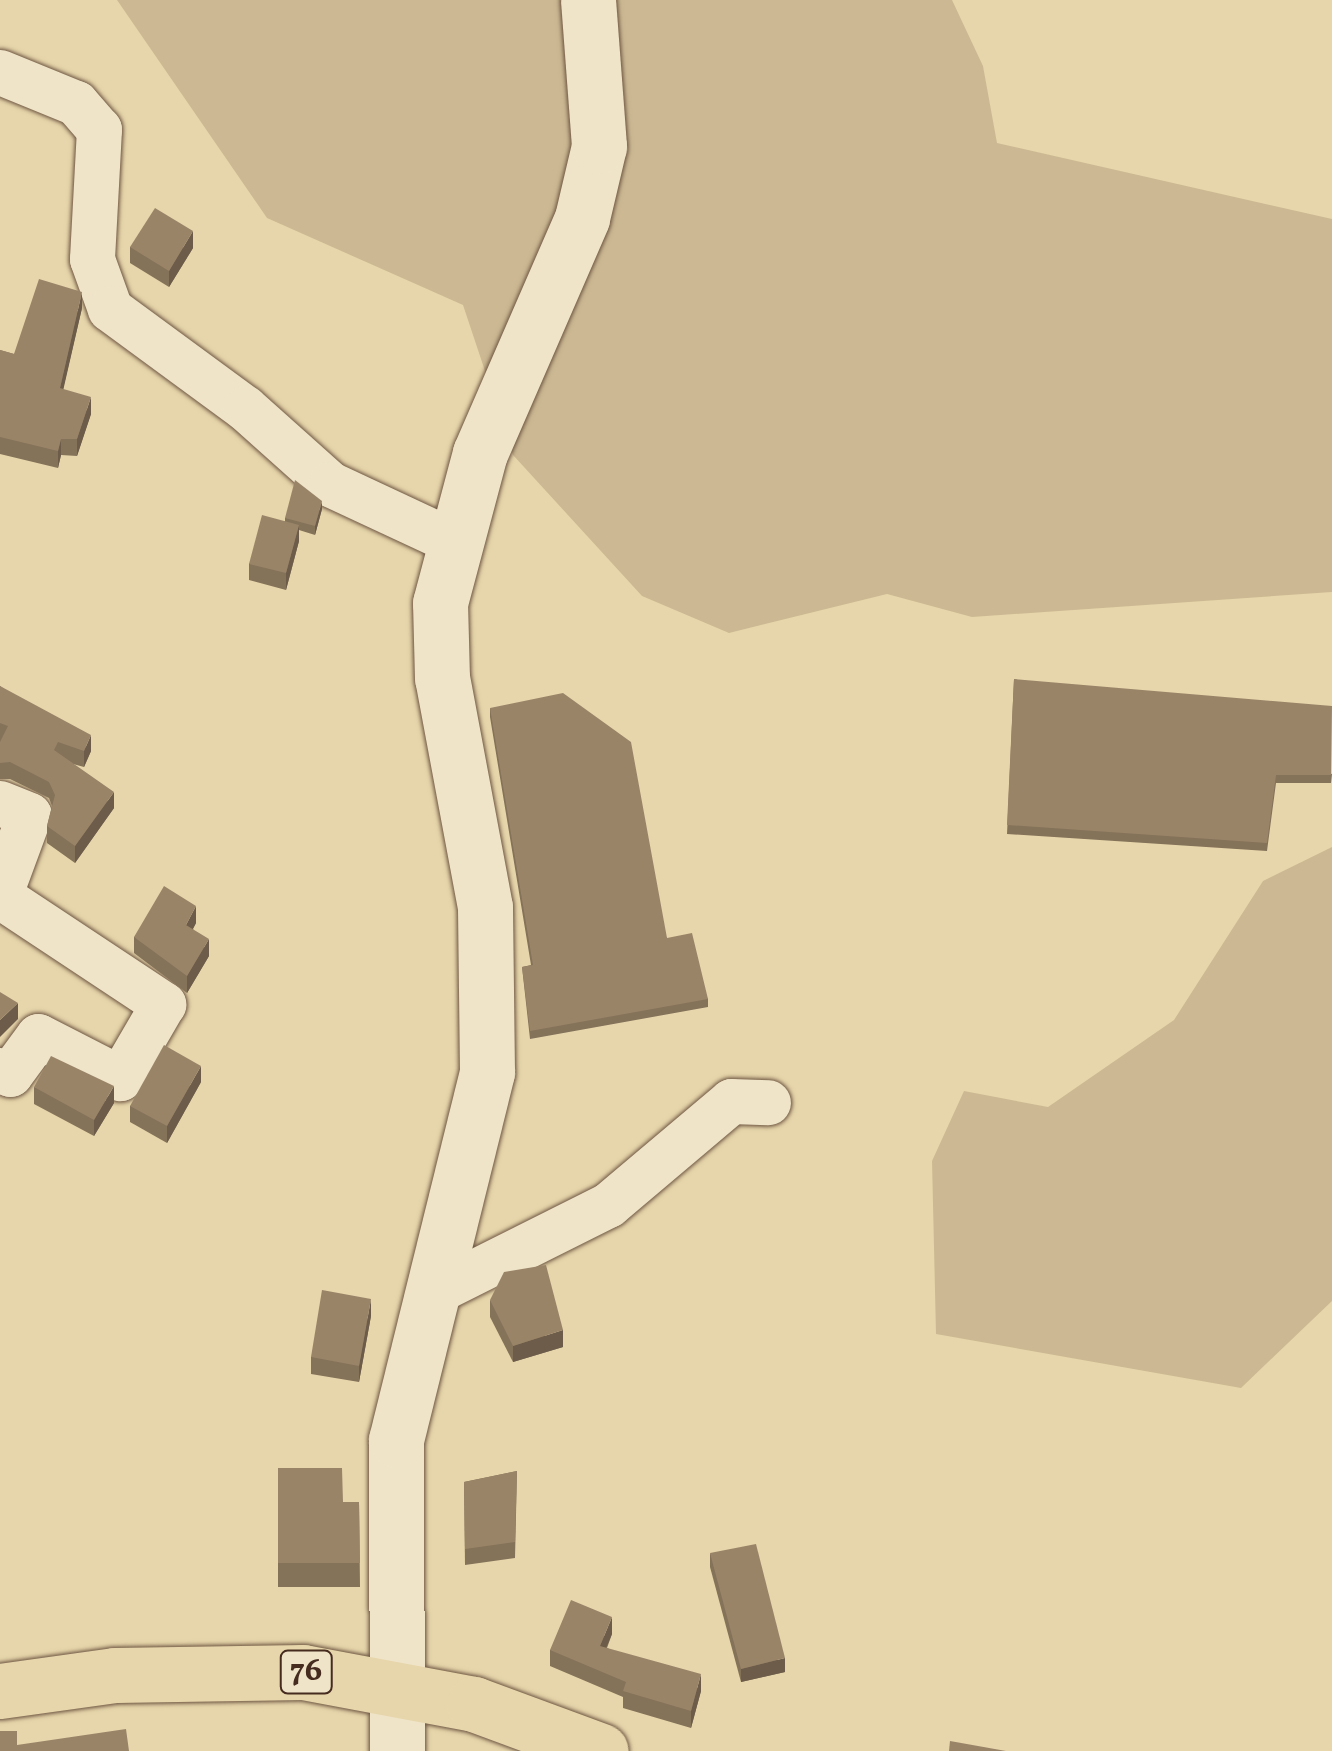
<!DOCTYPE html>
<style>
body{margin:0}
#map{position:relative;width:1332px;height:1751px;overflow:hidden;background:#e7d6ab;font-family:Vollkorn,serif}
div>[style]{position:absolute}
.green>*{inset:0;background:#ccb993}
.roads{filter:drop-shadow(0 0 2px #6e5642) drop-shadow(0 0 2px #6e5642)}
.minor>*{height:45px;margin:-22.5px;padding:0 22.5px;transform-origin:22.5px;border-radius:22.5px;background:#efe4c8}
.tertiary>*{height:55px;margin:-27.5px;padding:0 27.5px;transform-origin:27.5px;border-radius:27.5px;background:#efe4c8}
.primary>*{height:55px;margin:-27.5px;padding:0 27.5px;transform-origin:27.5px;border-radius:27.5px;background:#e7d6ab}
.wall>*{inset:0;background:#847259}
.shaded-wall>*{inset:0;background:#6c5c49}
.building>*{inset:0;background:#9a8468}
span{translate:-50% -50%;white-space:nowrap;text-align:center;line-height:1.15;-webkit-text-stroke:10px #efe4c8;paint-order:stroke}
.shield-label span{padding:2px 8px;background:#efe4c8;border:2px solid;border-radius:8px;-webkit-text-stroke-width:0}
.shield-label{font-size:32px;color:#462b1f;font-weight:700}
</style>
<div id="map">
<div class="green">
<i style="clip-path:polygon(117px 0,952px 0,983px 66px,997px 143px,1332px 219px,1332px 592px,972px 617px,887px 594px,729px 633px,642px 596px,513px 455px,463px 305px,267px 218px)"></i>
<i style="clip-path:polygon(1332px 847px,1332px 1301px,1241px 1388px,936px 1334px,932px 1161px,964px 1091px,1048px 1107px,1174px 1020px,1263px 881px)"></i>
</div>
<div class="roads">
<div class="minor">
<i style="left:0;top:72px;width:82px;rotate:22.2deg"></i>
<i style="left:76px;top:103px;width:35px;rotate:49deg"></i>
<i style="left:99px;top:129px;width:130px;rotate:93.1deg"></i>
<i style="left:92px;top:259px;width:53px;rotate:70.2deg"></i>
<i style="left:110px;top:309px;width:167px;rotate:36.3deg"></i>
<i style="left:245px;top:408px;width:114px;rotate:41.8deg"></i>
<i style="left:330px;top:484px;width:135px;rotate:25deg"></i>
<i style="left:0;top:803px;width:31px;rotate:22deg"></i>
<i style="left:29px;top:815px;width:84px;rotate:110.2deg"></i>
<i style="left:0;top:896px;width:196px;rotate:33.5deg"></i>
<i style="left:163px;top:1004px;width:86px;rotate:120.2deg"></i>
<i style="left:120px;top:1078px;width:92px;rotate:-152.9deg"></i>
<i style="left:38px;top:1036px;width:47px;rotate:126.4deg"></i>
<i style="left:10px;top:1074px;width:11px;rotate:-158deg"></i>
<i style="left:434px;top:1292px;width:195px;rotate:-26.6deg"></i>
<i style="left:608px;top:1205px;width:161px;rotate:-40.2deg"></i>
<i style="left:731px;top:1101px;width:37px;rotate:2deg"></i>
</div>
<div class="tertiary">
<i style="left:397px;top:1751px;width:311px;rotate:-90.2deg"></i>
<i style="left:396px;top:1440px;width:379px;rotate:-76.1deg"></i>
<i style="left:487px;top:1072px;width:165px;rotate:-90.7deg"></i>
<i style="left:485px;top:907px;width:233px;rotate:-100.6deg"></i>
<i style="left:442px;top:678px;width:75px;rotate:-91.5deg"></i>
<i style="left:440px;top:603px;width:155px;rotate:-75.1deg"></i>
<i style="left:480px;top:453px;width:256px;rotate:-66.5deg"></i>
<i style="left:582px;top:218px;width:74px;rotate:-76.7deg"></i>
<i style="left:599px;top:146px;width:146px;rotate:-94.3deg"></i>
</div>
<div class="primary">
<i style="left:0;top:1691px;width:116px;rotate:-7.9deg"></i>
<i style="left:115px;top:1675px;width:188px;rotate:-0.9deg"></i>
<i style="left:303px;top:1672px;width:174px;rotate:10.6deg"></i>
<i style="left:474px;top:1704px;width:135px;rotate:20.3deg"></i>
</div>
</div>
<div class="wall">
<i style="clip-path:polygon(130px 247px,193px 248px,169px 287px,130px 263px)"></i>
<i style="clip-path:polygon(82px 308px,63px 389px,91px 414px,77px 456px,61px 455px,58px 468px,0 454px,0 350px,14px 354px)"></i>
<i style="clip-path:polygon(322px 509px,315px 535px,299px 530px,299px 541px,286px 590px,249px 580px,249px 564px,285px 521px,285px 518px)"></i>
<i style="clip-path:polygon(1014px 679px,1332px 774px,1331px 783px,1276px 783px,1267px 851px,1007px 834px)"></i>
<i style="clip-path:polygon(0 686px,91px 751px,84px 767px,73px 764px,114px 808px,75px 863px,47px 843px,47px 826px,52px 806px,49px 798px,10px 779px,0 779px)"></i>
<i style="clip-path:polygon(490px 708px,667px 938px,708px 999px,708px 1007px,530px 1039px,522px 967px,531px 965px,490px 717px)"></i>
<i style="clip-path:polygon(196px 923px,193px 929px,209px 956px,187px 993px,134px 953px,134px 937px)"></i>
<i style="clip-path:polygon(201px 1082px,167px 1143px,130px 1122px,130px 1106px)"></i>
<i style="clip-path:polygon(34px 1087px,114px 1103px,94px 1136px,34px 1104px)"></i>
<i style="clip-path:polygon(490px 1300px,563px 1347px,513px 1362px,490px 1317px)"></i>
<i style="clip-path:polygon(371px 1316px,359px 1382px,311px 1374px,311px 1357px)"></i>
<i style="clip-path:polygon(278px 1468px,343px 1502px,359px 1502px,360px 1587px,278px 1587px)"></i>
<i style="clip-path:polygon(517px 1471px,515px 1558px,465px 1565px,464px 1482px)"></i>
<i style="clip-path:polygon(710px 1553px,785px 1672px,741px 1682px,710px 1567px)"></i>
<i style="clip-path:polygon(612px 1634px,607px 1648px,701px 1691px,691px 1728px,623px 1708px,623px 1697px,550px 1666px,550px 1650px)"></i>
</div>
<div class="shaded-wall">
<i style="clip-path:polygon(193px 231px,193px 248px,169px 287px,169px 271px)"></i>
<i style="clip-path:polygon(82px 292px,82px 308px,60px 404px,60px 388px)"></i>
<i style="clip-path:polygon(91px 397px,91px 414px,77px 456px,77px 439px)"></i>
<i style="clip-path:polygon(61px 439px,61px 455px,58px 468px,58px 451px)"></i>
<i style="clip-path:polygon(322px 501px,322px 509px,315px 535px,315px 526px)"></i>
<i style="clip-path:polygon(299px 525px,299px 541px,286px 590px,286px 573px)"></i>
<i style="clip-path:polygon(91px 735px,91px 751px,84px 767px,84px 751px)"></i>
<i style="clip-path:polygon(114px 792px,114px 808px,75px 863px,75px 846px)"></i>
<i style="clip-path:polygon(196px 906px,196px 923px,186px 941px,186px 925px)"></i>
<i style="clip-path:polygon(209px 939px,209px 956px,187px 993px,187px 976px)"></i>
<i style="clip-path:polygon(18px 1003px,18px 1019px,0 1037px,0 1020px)"></i>
<i style="clip-path:polygon(201px 1066px,201px 1082px,167px 1143px,167px 1126px)"></i>
<i style="clip-path:polygon(114px 1086px,114px 1103px,94px 1136px,94px 1120px)"></i>
<i style="clip-path:polygon(371px 1299px,371px 1316px,359px 1382px,359px 1366px)"></i>
<i style="clip-path:polygon(563px 1330px,563px 1347px,513px 1362px,513px 1346px)"></i>
<i style="clip-path:polygon(612px 1617px,612px 1634px,600px 1662px,600px 1646px)"></i>
<i style="clip-path:polygon(785px 1658px,785px 1672px,741px 1682px,741px 1669px)"></i>
<i style="clip-path:polygon(701px 1674px,701px 1691px,691px 1728px,691px 1711px)"></i>
</div>
<div class="building">
<i style="clip-path:polygon(155px 208px,193px 231px,169px 271px,130px 247px)"></i>
<i style="clip-path:polygon(39px 279px,82px 292px,60px 388px,91px 397px,77px 439px,61px 439px,58px 451px,0 437px,0 350px,14px 354px)"></i>
<i style="clip-path:polygon(295px 480px,322px 501px,315px 526px,285px 518px)"></i>
<i style="clip-path:polygon(262px 515px,299px 525px,286px 573px,249px 564px)"></i>
<i style="clip-path:polygon(1014px 679px,1332px 706px,1331px 775px,1276px 775px,1267px 843px,1007px 825px)"></i>
<i style="clip-path:polygon(0 686px,91px 735px,84px 751px,58px 742px,54px 750px,114px 792px,75px 846px,47px 826px,55px 795px,49px 782px,10px 762px,0 763px,0 742px,8px 726px,0 723px)"></i>
<i style="clip-path:polygon(563px 693px,631px 742px,667px 938px,692px 933px,708px 999px,530px 1031px,522px 967px,533px 965px,490px 708px)"></i>
<i style="clip-path:polygon(164px 886px,196px 906px,186px 925px,209px 939px,187px 976px,134px 937px)"></i>
<i style="clip-path:polygon(0 992px,18px 1003px,0 1020px)"></i>
<i style="clip-path:polygon(164px 1045px,201px 1066px,167px 1126px,130px 1106px)"></i>
<i style="clip-path:polygon(51px 1056px,114px 1086px,94px 1120px,34px 1087px)"></i>
<i style="clip-path:polygon(546px 1265px,563px 1330px,513px 1346px,490px 1300px,504px 1272px)"></i>
<i style="clip-path:polygon(322px 1290px,371px 1299px,359px 1366px,311px 1357px)"></i>
<i style="clip-path:polygon(278px 1468px,342px 1468px,343px 1502px,359px 1502px,360px 1563px,278px 1563px)"></i>
<i style="clip-path:polygon(517px 1471px,515px 1542px,465px 1549px,464px 1482px)"></i>
<i style="clip-path:polygon(756px 1544px,785px 1658px,741px 1669px,710px 1553px)"></i>
<i style="clip-path:polygon(571px 1600px,612px 1617px,600px 1646px,701px 1674px,691px 1711px,623px 1691px,626px 1682px,550px 1650px)"></i>
<i style="clip-path:polygon(126px 1729px,129px 1751px,0 1751px,0 1731px,17px 1731px,17px 1745px)"></i>
<i style="clip-path:polygon(950px 1741px,1006px 1751px,949px 1751px)"></i>
</div>
<div class="shield-label">
<span style="left:306px;top:1672px">76</span>
</div>
</div>
